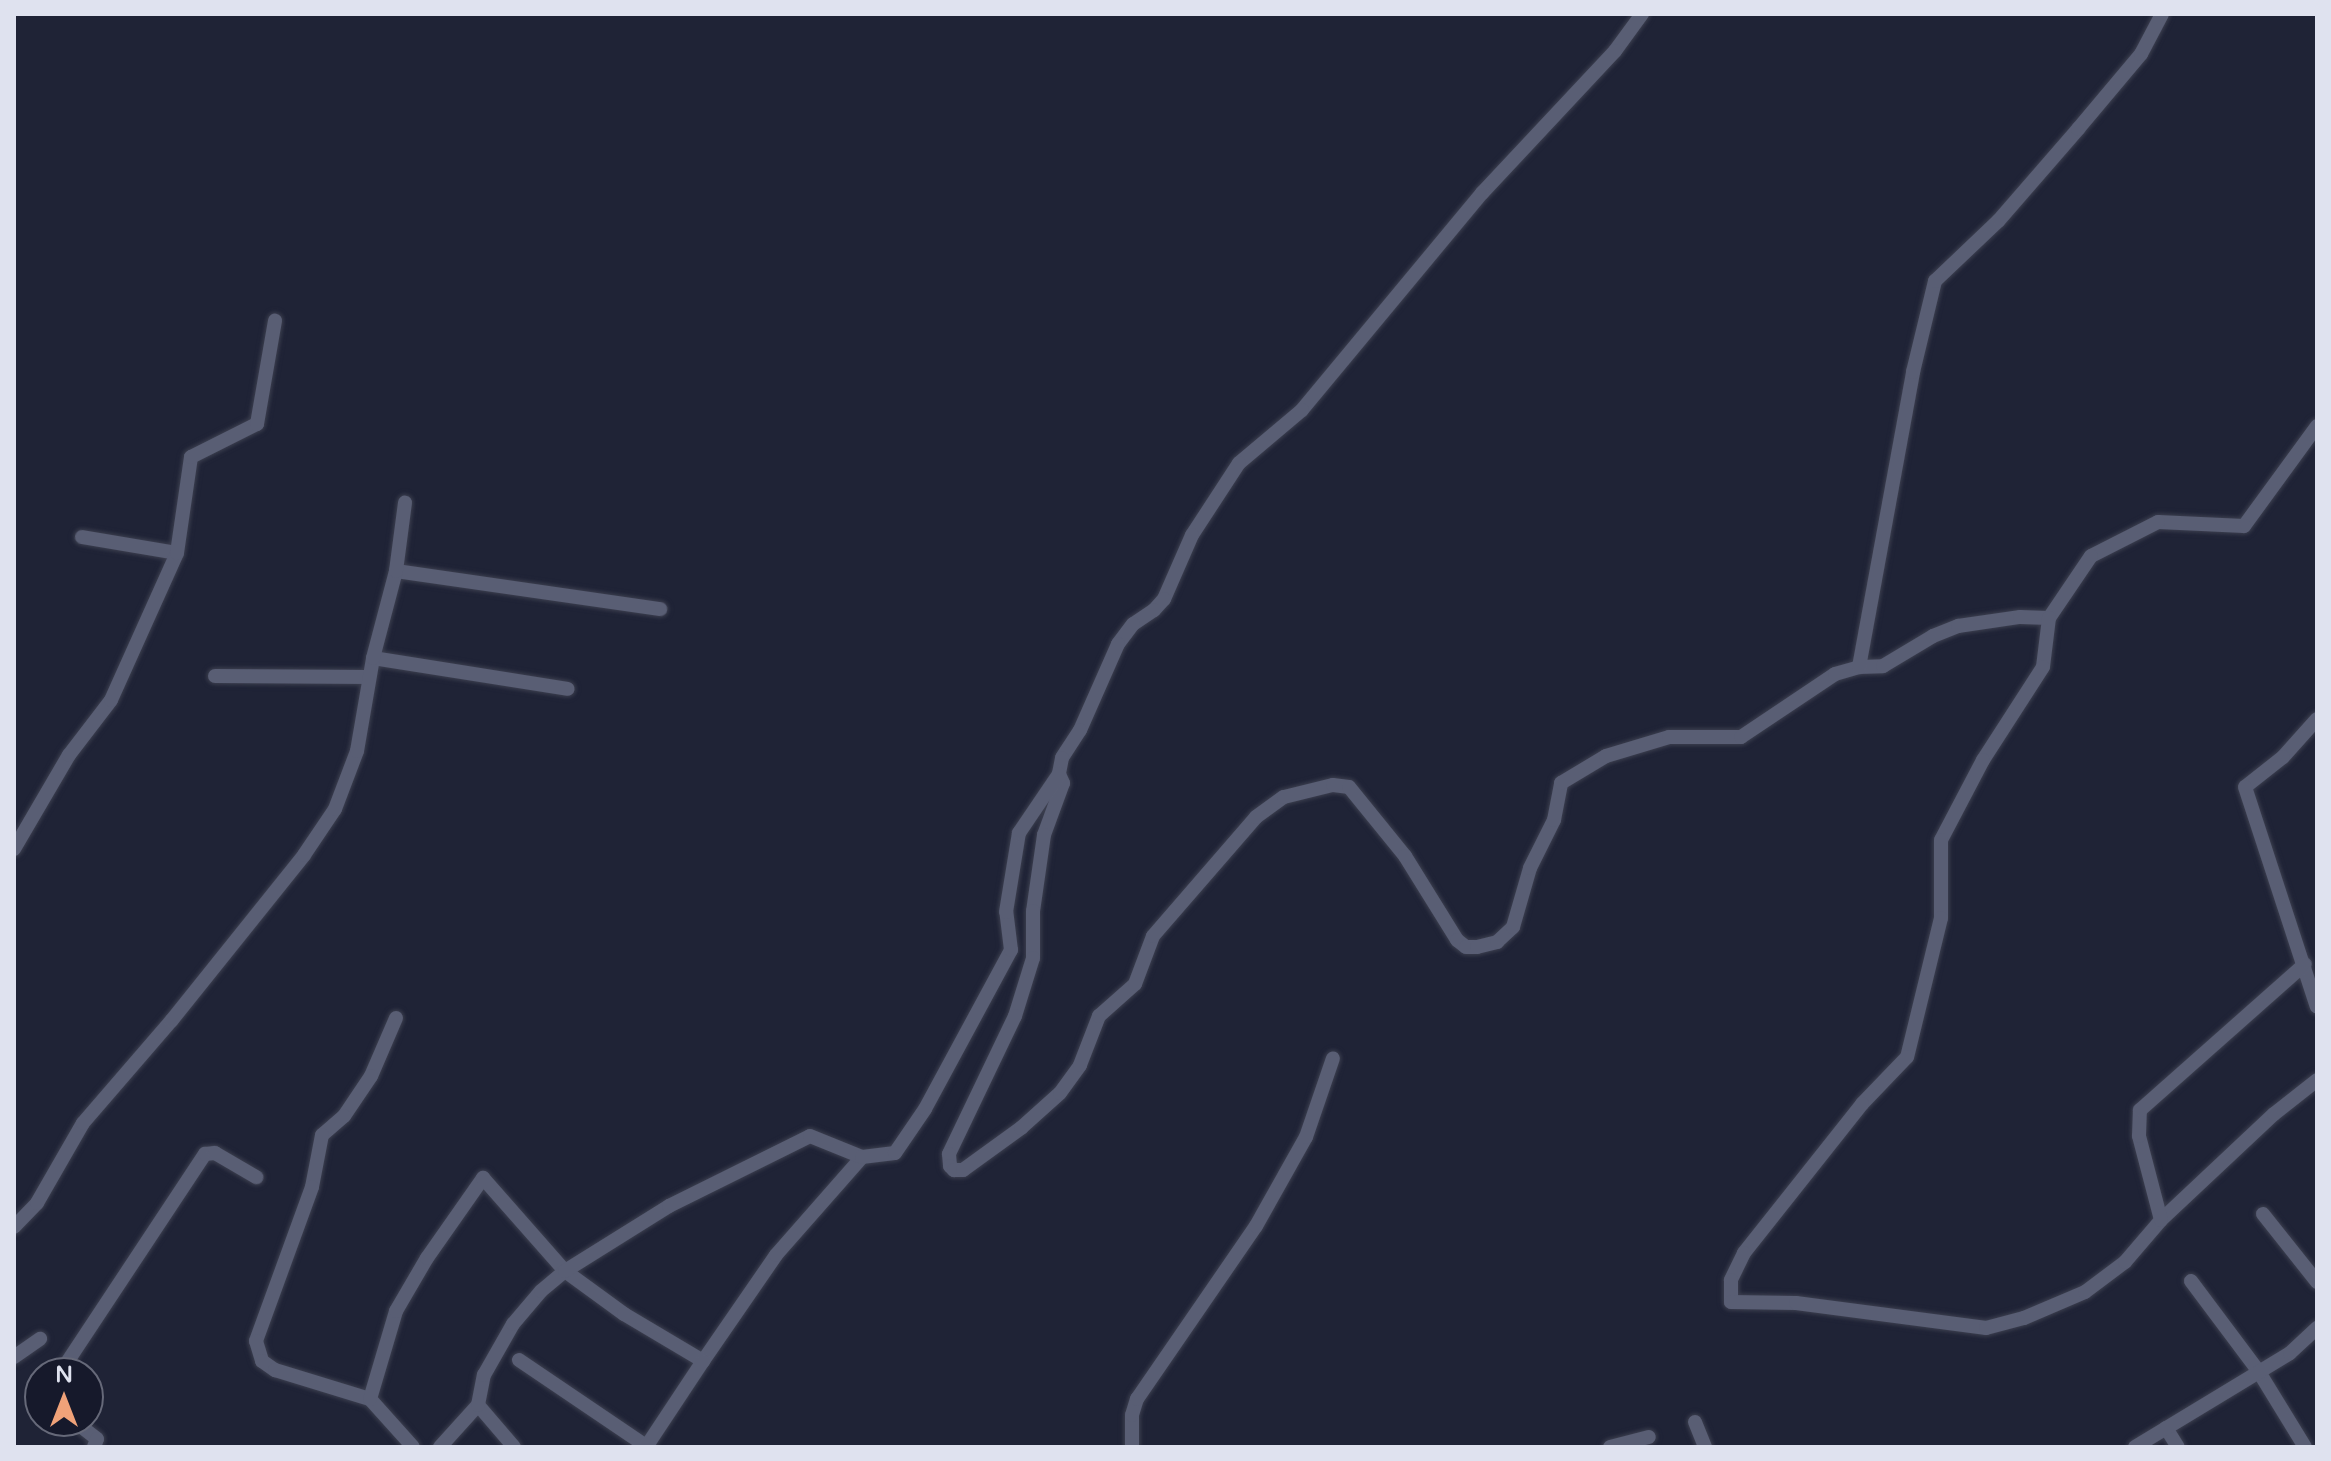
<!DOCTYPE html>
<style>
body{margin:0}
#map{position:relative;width:2331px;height:1461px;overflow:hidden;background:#1f2336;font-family:"Varela Round",sans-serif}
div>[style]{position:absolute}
.roads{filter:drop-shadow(0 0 2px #3c3f4f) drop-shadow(0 0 2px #3c3f4f)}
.minor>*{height:14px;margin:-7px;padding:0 7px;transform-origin:7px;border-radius:7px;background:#595e74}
span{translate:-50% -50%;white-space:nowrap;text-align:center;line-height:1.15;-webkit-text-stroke:7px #16192b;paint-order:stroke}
.frame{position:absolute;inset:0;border:16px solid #dfe2ef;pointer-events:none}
.north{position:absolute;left:24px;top:1357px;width:80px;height:80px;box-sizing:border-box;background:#16192b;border:2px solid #666979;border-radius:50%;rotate:0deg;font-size:22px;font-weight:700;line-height:32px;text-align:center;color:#dfe2ef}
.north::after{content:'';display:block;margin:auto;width:28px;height:36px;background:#f0a279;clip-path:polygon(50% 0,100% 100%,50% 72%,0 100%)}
</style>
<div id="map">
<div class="roads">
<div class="minor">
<i style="left:1642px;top:14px;width:46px;rotate:126.1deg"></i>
<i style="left:1615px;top:51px;width:195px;rotate:133.1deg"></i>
<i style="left:1482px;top:193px;width:282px;rotate:129.7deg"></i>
<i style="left:1302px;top:410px;width:82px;rotate:139.9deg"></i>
<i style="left:1239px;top:463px;width:86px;rotate:123.1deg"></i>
<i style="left:1192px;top:535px;width:70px;rotate:113.6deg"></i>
<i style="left:1164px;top:599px;width:15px;rotate:132deg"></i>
<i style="left:1154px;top:610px;width:25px;rotate:146deg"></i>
<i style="left:1133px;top:624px;width:25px;rotate:127deg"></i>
<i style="left:1118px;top:644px;width:94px;rotate:113.8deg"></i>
<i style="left:1080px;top:730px;width:33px;rotate:123deg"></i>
<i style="left:1062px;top:758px;width:16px;rotate:101deg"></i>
<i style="left:1059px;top:774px;width:10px;rotate:66deg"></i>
<i style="left:1063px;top:783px;width:55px;rotate:110.1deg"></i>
<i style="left:1044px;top:835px;width:77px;rotate:98.2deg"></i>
<i style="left:1033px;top:911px;width:47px;rotate:90deg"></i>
<i style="left:1033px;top:958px;width:61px;rotate:107.2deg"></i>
<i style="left:1015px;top:1016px;width:153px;rotate:115.6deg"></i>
<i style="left:949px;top:1154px;width:12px;rotate:85deg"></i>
<i style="left:950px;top:1166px;width:6px;rotate:45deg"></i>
<i style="left:954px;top:1170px;width:9px"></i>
<i style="left:963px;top:1170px;width:72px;rotate:-35.9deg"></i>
<i style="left:1021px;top:1128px;width:52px;rotate:-41.9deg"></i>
<i style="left:1060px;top:1093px;width:34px;rotate:-54deg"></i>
<i style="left:1080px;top:1065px;width:53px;rotate:-68.8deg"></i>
<i style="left:1099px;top:1016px;width:48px;rotate:-41.6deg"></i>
<i style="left:1135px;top:984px;width:51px;rotate:-69.4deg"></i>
<i style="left:1153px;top:936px;width:157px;rotate:-49.1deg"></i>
<i style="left:1256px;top:817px;width:34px;rotate:-36deg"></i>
<i style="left:1284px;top:797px;width:50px;rotate:-13.8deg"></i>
<i style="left:1333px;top:785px;width:16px;rotate:7deg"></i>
<i style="left:1349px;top:787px;width:89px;rotate:50.9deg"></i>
<i style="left:1405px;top:856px;width:99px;rotate:58.2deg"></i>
<i style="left:1457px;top:940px;width:11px;rotate:38deg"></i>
<i style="left:1466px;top:947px;width:11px"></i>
<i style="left:1477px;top:947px;width:21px;rotate:-14deg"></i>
<i style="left:1497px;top:942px;width:22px;rotate:-43deg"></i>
<i style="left:1513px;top:927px;width:61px;rotate:-73.9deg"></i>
<i style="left:1530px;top:868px;width:54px;rotate:-63.4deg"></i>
<i style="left:1554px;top:820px;width:38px;rotate:-79deg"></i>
<i style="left:1561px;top:783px;width:52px;rotate:-31deg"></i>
<i style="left:1606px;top:756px;width:66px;rotate:-16.8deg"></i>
<i style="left:1669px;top:737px;width:72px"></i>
<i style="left:1741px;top:737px;width:113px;rotate:-33.8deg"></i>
<i style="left:1835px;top:674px;width:25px;rotate:-16deg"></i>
<i style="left:1859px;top:667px;width:24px;rotate:-2deg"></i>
<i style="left:1883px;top:666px;width:58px;rotate:-31deg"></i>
<i style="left:1933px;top:636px;width:27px;rotate:-22deg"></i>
<i style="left:1958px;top:626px;width:63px;rotate:-8.3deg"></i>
<i style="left:2020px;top:617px;width:29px;rotate:2deg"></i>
<i style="left:2317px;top:426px;width:124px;rotate:126.1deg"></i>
<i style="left:2244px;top:526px;width:86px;rotate:-177.3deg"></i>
<i style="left:2158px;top:522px;width:75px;rotate:153.1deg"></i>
<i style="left:2091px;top:556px;width:75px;rotate:124.1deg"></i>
<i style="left:2049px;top:618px;width:49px;rotate:97deg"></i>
<i style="left:2043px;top:667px;width:111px;rotate:122.8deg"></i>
<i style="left:1983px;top:760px;width:90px;rotate:117.7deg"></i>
<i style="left:1941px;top:840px;width:78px;rotate:90deg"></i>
<i style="left:1941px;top:918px;width:143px;rotate:103.7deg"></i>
<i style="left:1907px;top:1057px;width:65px;rotate:133.8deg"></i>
<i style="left:1862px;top:1104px;width:190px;rotate:128.4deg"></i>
<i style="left:1744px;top:1253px;width:30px;rotate:116deg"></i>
<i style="left:1731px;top:1280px;width:22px;rotate:90deg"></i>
<i style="left:1731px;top:1302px;width:65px;rotate:0.9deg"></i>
<i style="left:1796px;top:1303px;width:192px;rotate:7.5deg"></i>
<i style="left:1986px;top:1328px;width:39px;rotate:-15deg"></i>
<i style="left:2024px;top:1318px;width:66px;rotate:-23.1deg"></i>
<i style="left:2085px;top:1292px;width:50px;rotate:-36.9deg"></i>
<i style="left:2125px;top:1262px;width:55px;rotate:-49.4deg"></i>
<i style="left:2161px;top:1220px;width:155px;rotate:-43.2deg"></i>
<i style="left:2274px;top:1114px;width:55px;rotate:-38.3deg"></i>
<i style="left:82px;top:537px;width:96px;rotate:9.6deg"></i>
<i style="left:396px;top:571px;width:267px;rotate:8.2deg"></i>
<i style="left:373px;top:658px;width:197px;rotate:9deg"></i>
<i style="left:1859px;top:667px;width:300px;rotate:-79.6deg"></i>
<i style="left:1913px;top:372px;width:94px;rotate:-76.4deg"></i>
<i style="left:1935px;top:281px;width:88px;rotate:-43.6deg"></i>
<i style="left:1999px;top:220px;width:121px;rotate:-49deg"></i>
<i style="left:2078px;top:129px;width:98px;rotate:-50deg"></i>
<i style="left:2141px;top:54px;width:45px;rotate:-62.3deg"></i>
<i style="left:215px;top:676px;width:154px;rotate:0.4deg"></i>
<i style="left:2317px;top:719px;width:51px;rotate:131.8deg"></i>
<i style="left:2283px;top:757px;width:48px;rotate:141.7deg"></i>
<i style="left:2245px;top:787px;width:231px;rotate:71.9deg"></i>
<i style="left:14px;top:849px;width:109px;rotate:-59.7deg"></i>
<i style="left:69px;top:755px;width:69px;rotate:-52.6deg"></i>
<i style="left:111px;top:700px;width:161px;rotate:-65.8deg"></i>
<i style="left:177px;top:553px;width:97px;rotate:-81.7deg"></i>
<i style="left:191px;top:457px;width:74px;rotate:-26.6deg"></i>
<i style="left:257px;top:424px;width:105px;rotate:-80.1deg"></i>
<i style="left:396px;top:1018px;width:63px;rotate:113.3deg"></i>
<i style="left:371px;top:1076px;width:48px;rotate:124deg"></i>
<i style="left:344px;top:1116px;width:29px;rotate:139deg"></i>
<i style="left:322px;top:1135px;width:53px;rotate:100.9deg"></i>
<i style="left:312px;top:1187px;width:164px;rotate:110deg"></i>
<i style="left:256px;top:1341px;width:21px;rotate:73deg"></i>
<i style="left:262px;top:1361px;width:16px;rotate:35deg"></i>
<i style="left:275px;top:1370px;width:99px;rotate:17deg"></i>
<i style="left:370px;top:1399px;width:64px;rotate:48.1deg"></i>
<i style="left:2263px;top:1214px;width:87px;rotate:51.5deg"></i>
<i style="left:2161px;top:1220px;width:87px;rotate:-104.7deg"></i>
<i style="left:2139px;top:1136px;width:26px;rotate:-88deg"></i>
<i style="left:2140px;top:1110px;width:220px;rotate:-41.5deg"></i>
<i style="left:14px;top:1227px;width:33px;rotate:-46deg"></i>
<i style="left:37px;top:1203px;width:92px;rotate:-60.1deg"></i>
<i style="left:83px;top:1123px;width:136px;rotate:-49.2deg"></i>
<i style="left:172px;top:1020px;width:211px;rotate:-51.3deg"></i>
<i style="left:304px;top:855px;width:55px;rotate:-56deg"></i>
<i style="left:335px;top:809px;width:62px;rotate:-69.2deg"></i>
<i style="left:357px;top:751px;width:94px;rotate:-80.2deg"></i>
<i style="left:373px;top:658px;width:90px;rotate:-75.2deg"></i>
<i style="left:396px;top:571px;width:69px;rotate:-82.5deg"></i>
<i style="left:2191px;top:1281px;width:114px;rotate:53.2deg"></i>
<i style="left:2259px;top:1372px;width:88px;rotate:58.5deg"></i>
<i style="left:14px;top:1357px;width:32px;rotate:-35deg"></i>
<i style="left:519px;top:1360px;width:153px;rotate:34.1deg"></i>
<i style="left:60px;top:1373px;width:263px;rotate:-56.5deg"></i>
<i style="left:205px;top:1154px;width:10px;rotate:-6deg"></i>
<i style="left:215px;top:1153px;width:48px;rotate:30.3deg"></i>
<i style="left:370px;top:1399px;width:92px;rotate:-73.5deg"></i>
<i style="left:396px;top:1311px;width:61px;rotate:-59.7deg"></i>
<i style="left:427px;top:1258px;width:98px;rotate:-55deg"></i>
<i style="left:483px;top:1178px;width:124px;rotate:48.6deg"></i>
<i style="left:565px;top:1271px;width:73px;rotate:36.1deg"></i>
<i style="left:624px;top:1314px;width:92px;rotate:30.7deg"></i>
<i style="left:703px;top:1361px;width:129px;rotate:-55.4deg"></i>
<i style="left:776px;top:1255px;width:130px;rotate:-48.7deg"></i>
<i style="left:478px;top:1405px;width:55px;rotate:49.4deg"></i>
<i style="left:74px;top:1421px;width:29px;rotate:38deg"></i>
<i style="left:97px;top:1439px;width:9px;rotate:111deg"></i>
<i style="left:1695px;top:1422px;width:27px;rotate:68deg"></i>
<i style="left:2166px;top:1428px;width:22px;rotate:58deg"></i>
<i style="left:440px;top:1447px;width:57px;rotate:-47.9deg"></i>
<i style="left:478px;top:1405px;width:31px;rotate:-79deg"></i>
<i style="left:484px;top:1375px;width:59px;rotate:-60.4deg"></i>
<i style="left:513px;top:1324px;width:43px;rotate:-49.7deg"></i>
<i style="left:541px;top:1291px;width:31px;rotate:-40deg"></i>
<i style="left:565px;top:1271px;width:123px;rotate:-32deg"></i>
<i style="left:669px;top:1206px;width:157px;rotate:-26.4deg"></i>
<i style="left:810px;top:1136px;width:56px;rotate:22deg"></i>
<i style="left:862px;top:1157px;width:33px;rotate:-7deg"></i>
<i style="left:895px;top:1153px;width:53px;rotate:-55.7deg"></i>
<i style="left:925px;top:1109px;width:181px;rotate:-61.6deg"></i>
<i style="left:1011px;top:950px;width:38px;rotate:-97deg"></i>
<i style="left:1006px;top:912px;width:80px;rotate:-80.7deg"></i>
<i style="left:1019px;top:833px;width:71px;rotate:-55.9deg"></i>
<i style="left:646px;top:1447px;width:103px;rotate:-56.5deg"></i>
<i style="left:1132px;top:1447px;width:32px;rotate:-90deg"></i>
<i style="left:1132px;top:1415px;width:17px;rotate:-73deg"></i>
<i style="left:1137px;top:1399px;width:210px;rotate:-55.5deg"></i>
<i style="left:1256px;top:1226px;width:102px;rotate:-60.7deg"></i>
<i style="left:1306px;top:1137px;width:83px;rotate:-71.1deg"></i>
<i style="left:1610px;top:1447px;width:40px;rotate:-14.4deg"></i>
<i style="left:2135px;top:1447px;width:181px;rotate:-31.2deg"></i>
<i style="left:2290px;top:1353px;width:37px;rotate:-43deg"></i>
</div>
</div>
<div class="frame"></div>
<div class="north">N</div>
</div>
